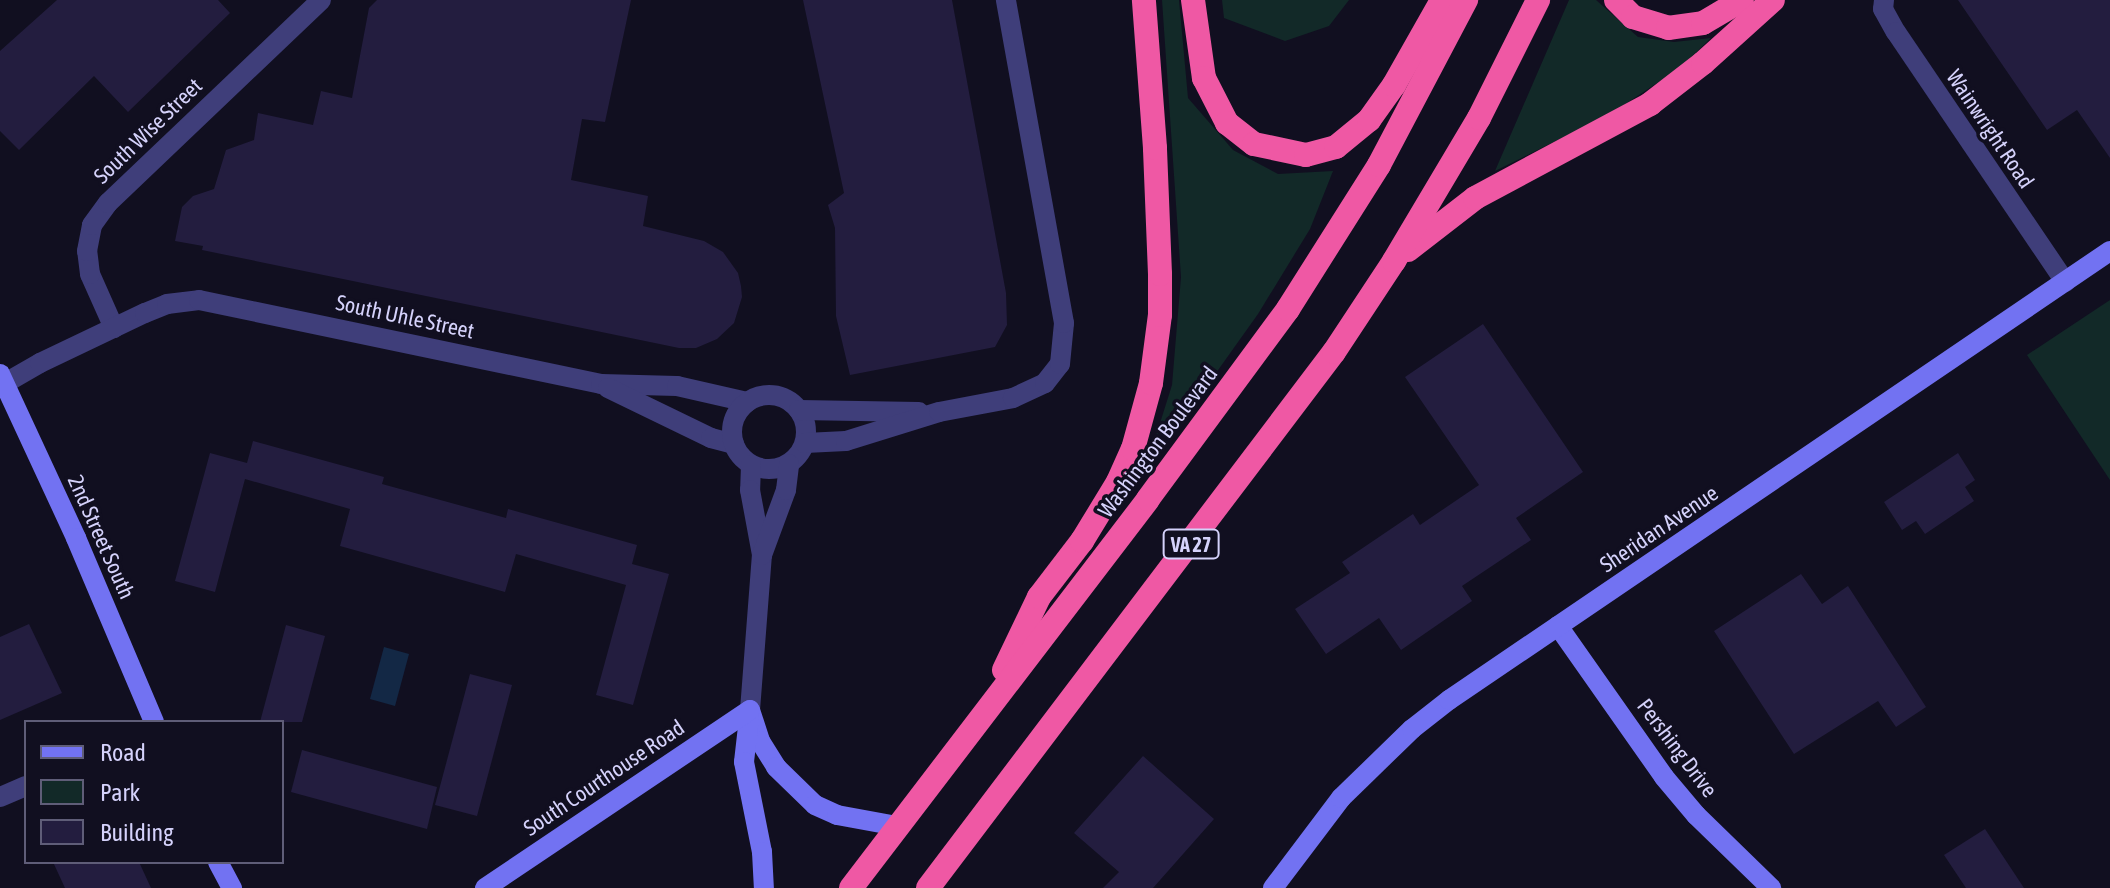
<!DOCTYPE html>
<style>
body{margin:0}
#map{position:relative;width:2110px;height:888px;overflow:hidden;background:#110f20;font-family:"Asap Condensed",sans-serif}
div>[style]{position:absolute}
.green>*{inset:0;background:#122928}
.water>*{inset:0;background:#132845}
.building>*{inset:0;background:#231d3f}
.street>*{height:20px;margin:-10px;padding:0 10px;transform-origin:10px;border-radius:10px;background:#3f3e7a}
.street>.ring{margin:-10px;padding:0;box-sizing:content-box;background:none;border:20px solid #3f3e7a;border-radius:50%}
.secondary>*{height:20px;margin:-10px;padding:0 10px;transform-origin:10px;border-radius:10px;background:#7272f2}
.highway>*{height:24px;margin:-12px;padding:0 12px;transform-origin:12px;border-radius:12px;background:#ef58a4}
span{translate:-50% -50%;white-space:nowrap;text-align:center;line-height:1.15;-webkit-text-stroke:7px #110f20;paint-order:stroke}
.shield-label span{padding:2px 6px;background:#110f20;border:2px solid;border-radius:6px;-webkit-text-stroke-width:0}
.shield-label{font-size:20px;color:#d5d2fb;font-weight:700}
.street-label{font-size:22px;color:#d5d2fb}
.legend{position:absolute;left:24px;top:720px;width:260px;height:144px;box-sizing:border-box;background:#110f20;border:2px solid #5f5d78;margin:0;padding:10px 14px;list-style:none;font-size:24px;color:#d5d2fb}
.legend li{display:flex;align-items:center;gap:16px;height:40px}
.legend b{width:40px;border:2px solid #5f5d78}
</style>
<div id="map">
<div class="green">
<i style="clip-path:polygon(1162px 0,1179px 0,1188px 98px,1233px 150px,1278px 174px,1333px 171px,1310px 229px,1258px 314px,1144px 474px,1172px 385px,1181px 277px)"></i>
<i style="clip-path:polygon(1222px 0,1349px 0,1329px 26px,1285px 41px,1224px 18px)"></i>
<i style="clip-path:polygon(1569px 0,1596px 0,1638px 37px,1674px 42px,1711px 38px,1680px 68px,1610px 114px,1495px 171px)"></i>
<i style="clip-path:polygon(2110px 300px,2110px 480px,2027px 355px)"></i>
</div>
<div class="water">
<i style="clip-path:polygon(384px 647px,409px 654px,395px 706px,370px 699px)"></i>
</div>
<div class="building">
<i style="clip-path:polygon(57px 0,218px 0,230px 13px,128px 112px,94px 76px,19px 150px,0 131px,0 51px)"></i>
<i style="clip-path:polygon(377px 0,631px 0,605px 122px,582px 119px,571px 180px,648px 196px,643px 226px,704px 241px,723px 252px,738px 273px,741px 286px,742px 297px,734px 323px,717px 339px,696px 348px,679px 348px,202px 250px,203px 246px,175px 241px,182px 207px,193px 196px,214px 189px,226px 150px,254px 140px,258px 113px,313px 125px,321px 91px,352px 98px,369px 8px)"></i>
<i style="clip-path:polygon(803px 0,952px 0,1006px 293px,1007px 325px,995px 347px,850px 375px,836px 316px,835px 228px,828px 205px,844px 193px)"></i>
<i style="clip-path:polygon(1958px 0,2110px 0,2110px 158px,2077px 110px,2047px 130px)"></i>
<i style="clip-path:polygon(1483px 324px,1583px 472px,1516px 518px,1531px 540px,1462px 586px,1472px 601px,1401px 650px,1379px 618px,1326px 654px,1295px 609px,1350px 573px,1342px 562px,1413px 514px,1420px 525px,1479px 485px,1405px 377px)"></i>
<i style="clip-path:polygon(253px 441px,384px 477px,382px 484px,506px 518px,508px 509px,637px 545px,632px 564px,669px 574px,633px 705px,596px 695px,626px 585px,516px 554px,505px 592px,340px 546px,350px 509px,245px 479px,215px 592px,175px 581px,210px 453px,247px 463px)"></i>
<i style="clip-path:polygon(1958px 453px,1975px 480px,1965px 487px,1974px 501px,1925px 534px,1916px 521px,1902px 530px,1884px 502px)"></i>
<i style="clip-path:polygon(1801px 574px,1822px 604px,1848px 586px,1926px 707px,1896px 727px,1878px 701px,1794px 754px,1714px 631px)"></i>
<i style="clip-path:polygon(29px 624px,62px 693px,0 720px,0 637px)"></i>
<i style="clip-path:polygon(286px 625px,325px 636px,302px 722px,260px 722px)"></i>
<i style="clip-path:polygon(470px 674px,512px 685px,477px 816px,435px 805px)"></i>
<i style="clip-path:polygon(302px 750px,437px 787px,427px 829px,291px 792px)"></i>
<i style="clip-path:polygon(1143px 756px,1214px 819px,1153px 888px,1103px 888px,1119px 872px,1074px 833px)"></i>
<i style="clip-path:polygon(1985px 829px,2024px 888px,1966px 888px,1944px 855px)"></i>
<i style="clip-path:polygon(53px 862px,139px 862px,151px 888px,65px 888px)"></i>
</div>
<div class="street">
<i style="left:1884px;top:0;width:9px;rotate:96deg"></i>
<i style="left:1883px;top:9px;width:26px;rotate:61deg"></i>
<i style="left:1896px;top:32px;width:302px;rotate:55.9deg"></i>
<i style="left:114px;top:328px;width:59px;rotate:-114deg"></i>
<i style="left:90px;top:274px;width:23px;rotate:-97deg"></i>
<i style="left:87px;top:251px;width:26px;rotate:-79deg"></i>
<i style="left:92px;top:225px;width:27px;rotate:-54deg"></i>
<i style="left:108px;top:203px;width:294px;rotate:-43.6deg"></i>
<i style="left:0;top:386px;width:46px;rotate:-29.9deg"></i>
<i style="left:40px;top:363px;width:116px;rotate:-25.5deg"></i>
<i style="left:145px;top:313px;width:24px;rotate:-22deg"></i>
<i style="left:167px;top:304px;width:32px;rotate:-7deg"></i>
<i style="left:199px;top:300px;width:411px;rotate:11.8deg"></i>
<i style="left:601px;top:384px;width:76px;rotate:1.5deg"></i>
<i style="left:677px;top:386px;width:72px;rotate:12.9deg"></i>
<i style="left:608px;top:388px;width:114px;rotate:25.9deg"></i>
<i style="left:711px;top:438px;width:24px;rotate:15deg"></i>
<i class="ring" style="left:732px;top:395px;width:54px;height:54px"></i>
<i style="left:799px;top:410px;width:120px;rotate:1deg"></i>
<i style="left:805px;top:443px;width:41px;rotate:-2.8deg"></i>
<i style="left:846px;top:441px;width:97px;rotate:-17.3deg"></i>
<i style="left:939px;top:412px;width:75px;rotate:-10.7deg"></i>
<i style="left:1013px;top:398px;width:35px;rotate:-25deg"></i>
<i style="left:1045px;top:383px;width:24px;rotate:-52deg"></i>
<i style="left:1060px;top:364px;width:41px;rotate:-84.4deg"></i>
<i style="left:1064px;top:323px;width:328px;rotate:-100.2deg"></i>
<i style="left:751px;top:465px;width:25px;rotate:92deg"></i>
<i style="left:750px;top:490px;width:66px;rotate:79.5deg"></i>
<i style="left:750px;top:710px;width:155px;rotate:-85.6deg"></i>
<i style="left:762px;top:555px;width:69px;rotate:-69.7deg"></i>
<i style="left:786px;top:490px;width:26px;rotate:-83deg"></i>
<i style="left:0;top:797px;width:28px;rotate:-23deg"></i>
</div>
<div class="secondary">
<i style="left:0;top:374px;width:181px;rotate:65.1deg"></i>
<i style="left:76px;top:538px;width:200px;rotate:67deg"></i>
<i style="left:1558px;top:626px;width:184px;rotate:54.9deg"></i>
<i style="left:1664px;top:777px;width:50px;rotate:49.9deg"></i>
<i style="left:1696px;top:815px;width:105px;rotate:44.2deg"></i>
<i style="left:750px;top:710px;width:33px;rotate:72deg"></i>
<i style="left:760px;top:741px;width:31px;rotate:58deg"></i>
<i style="left:776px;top:767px;width:54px;rotate:44.3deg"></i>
<i style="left:815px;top:805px;width:24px;rotate:24deg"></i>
<i style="left:837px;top:815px;width:61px;rotate:10.4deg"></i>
<i style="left:749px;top:718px;width:44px;rotate:96.5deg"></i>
<i style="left:744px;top:762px;width:92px;rotate:78.7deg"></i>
<i style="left:762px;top:852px;width:36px;rotate:87deg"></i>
<i style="left:218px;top:862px;width:30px;rotate:62deg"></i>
<i style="left:485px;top:888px;width:319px;rotate:-33.9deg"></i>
<i style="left:1273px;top:888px;width:113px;rotate:-52.9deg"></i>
<i style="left:1341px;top:798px;width:99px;rotate:-44.2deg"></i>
<i style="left:1412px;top:729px;width:47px;rotate:-38.1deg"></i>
<i style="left:1449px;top:700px;width:799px;rotate:-34.19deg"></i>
</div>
<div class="highway">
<i style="left:1193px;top:0;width:79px;rotate:82deg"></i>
<i style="left:1204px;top:78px;width:51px;rotate:62.9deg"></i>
<i style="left:1227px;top:123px;width:34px;rotate:38deg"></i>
<i style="left:1254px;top:144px;width:53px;rotate:11.9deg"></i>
<i style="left:1306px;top:155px;width:31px;rotate:-15deg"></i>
<i style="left:1336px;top:147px;width:43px;rotate:-39.3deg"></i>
<i style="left:1369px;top:120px;width:43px;rotate:-54.5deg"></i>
<i style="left:1394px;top:85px;width:98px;rotate:-60.5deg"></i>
<i style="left:1616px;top:0;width:24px;rotate:45deg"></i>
<i style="left:1633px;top:17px;width:37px;rotate:17deg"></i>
<i style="left:1668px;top:28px;width:35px;rotate:-8deg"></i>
<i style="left:1703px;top:23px;width:45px;rotate:-30.5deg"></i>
<i style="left:1408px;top:250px;width:85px;rotate:-37.8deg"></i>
<i style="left:1475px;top:198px;width:199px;rotate:-28.2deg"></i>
<i style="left:1650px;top:104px;width:67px;rotate:-37.7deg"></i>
<i style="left:1703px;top:63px;width:94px;rotate:-42deg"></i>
<i style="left:1004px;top:670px;width:81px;rotate:-64.4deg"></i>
<i style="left:1039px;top:597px;width:71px;rotate:-52.5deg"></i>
<i style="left:1082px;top:541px;width:69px;rotate:-58.6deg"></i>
<i style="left:1118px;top:482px;width:36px;rotate:-66deg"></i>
<i style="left:1133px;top:449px;width:68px;rotate:-74.7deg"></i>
<i style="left:1151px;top:383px;width:69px;rotate:-82.5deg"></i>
<i style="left:1160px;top:315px;width:41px;rotate:-90deg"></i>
<i style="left:1160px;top:274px;width:126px;rotate:-92.3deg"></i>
<i style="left:1155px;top:148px;width:148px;rotate:-94.3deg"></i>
<i style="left:851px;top:888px;width:489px;rotate:-52.6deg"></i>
<i style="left:1148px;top:499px;width:236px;rotate:-53.6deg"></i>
<i style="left:1288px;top:309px;width:170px;rotate:-57.7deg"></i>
<i style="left:1379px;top:165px;width:187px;rotate:-62.2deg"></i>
<i style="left:928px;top:888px;width:672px;rotate:-52.86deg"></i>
<i style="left:1334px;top:352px;width:109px;rotate:-56.6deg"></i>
<i style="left:1394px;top:261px;width:166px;rotate:-59.3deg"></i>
<i style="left:1479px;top:118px;width:132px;rotate:-63.4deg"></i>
</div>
<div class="shield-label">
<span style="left:1191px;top:544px">VA 27</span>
</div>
<div class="street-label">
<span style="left:1990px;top:129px;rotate:56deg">Wainwright Road</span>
<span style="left:148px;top:131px;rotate:-44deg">South Wise Street</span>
<span style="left:405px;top:317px;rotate:12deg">South Uhle Street</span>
<span style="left:1158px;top:442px;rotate:-53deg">Washington Boulevard</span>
<span style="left:1659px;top:529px;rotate:-34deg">Sheridan Avenue</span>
<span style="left:101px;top:537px;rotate:66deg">2nd Street South</span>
<span style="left:1677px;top:748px;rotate:53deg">Pershing Drive</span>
<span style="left:604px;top:778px;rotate:-34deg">South Courthouse Road</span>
</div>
<ul class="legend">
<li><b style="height:10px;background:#7272f2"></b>Road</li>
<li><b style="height:22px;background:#122928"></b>Park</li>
<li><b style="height:22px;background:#231d3f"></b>Building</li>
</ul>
</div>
